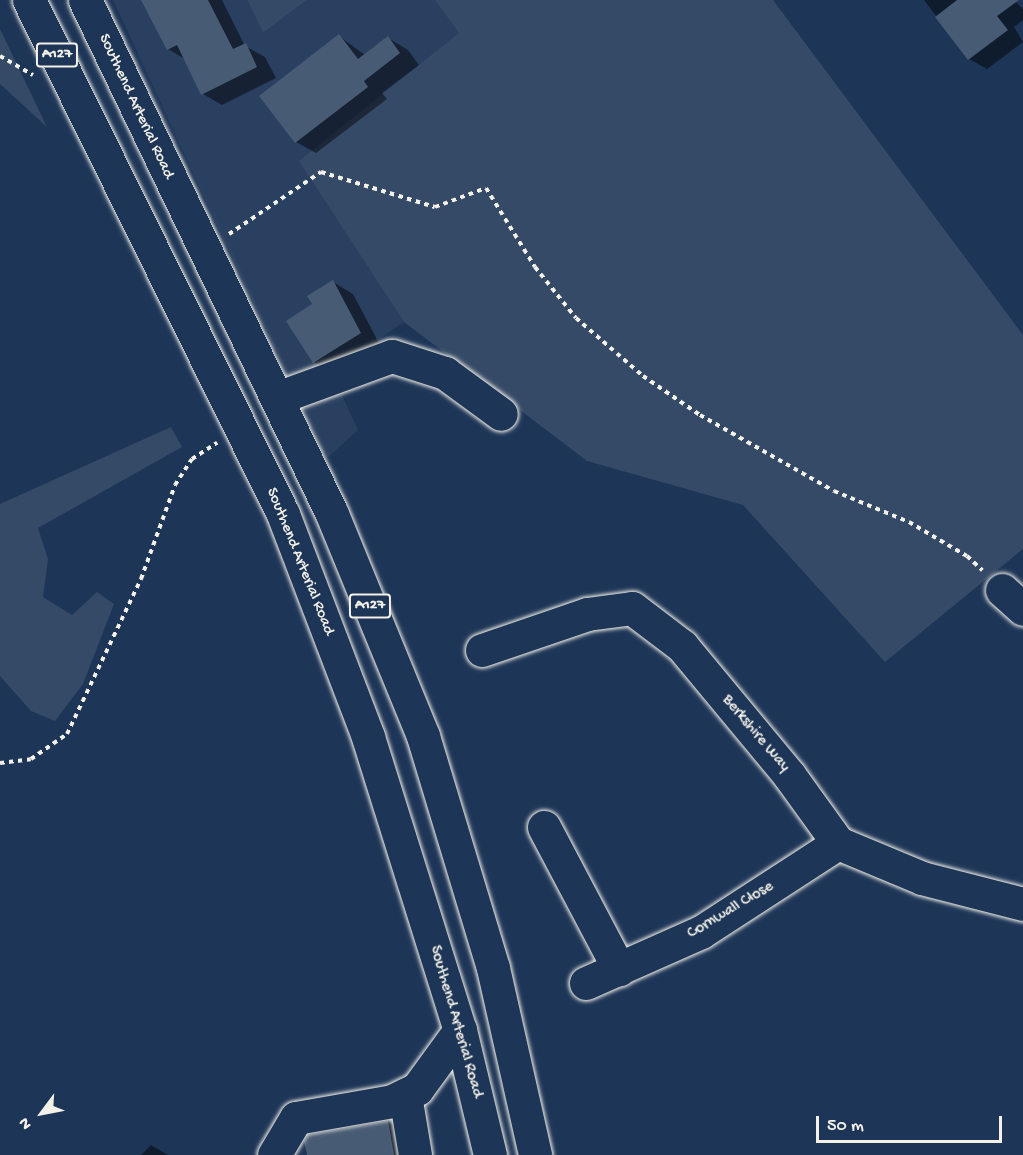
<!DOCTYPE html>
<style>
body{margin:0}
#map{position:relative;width:1023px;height:1155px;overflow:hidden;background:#1d3557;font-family:"Gochi Hand",sans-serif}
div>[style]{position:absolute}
.built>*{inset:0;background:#2a4060}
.green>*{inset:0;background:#354a67}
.shadow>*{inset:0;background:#0007}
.building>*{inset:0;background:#485b74}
.path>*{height:4px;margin-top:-2px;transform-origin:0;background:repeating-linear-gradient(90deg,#f4f1e8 0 4.5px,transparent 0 9px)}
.roads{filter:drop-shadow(0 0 2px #f4f1e8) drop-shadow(0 0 2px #f4f1e8)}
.minor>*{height:33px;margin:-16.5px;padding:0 16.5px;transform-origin:16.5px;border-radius:16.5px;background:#1d3557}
.highway>*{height:33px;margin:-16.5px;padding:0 16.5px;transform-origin:16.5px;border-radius:16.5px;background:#1d3557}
span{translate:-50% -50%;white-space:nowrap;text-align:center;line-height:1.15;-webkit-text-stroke:4.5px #1d3557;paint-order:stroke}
.shield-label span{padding:2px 4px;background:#1d3557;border:2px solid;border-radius:4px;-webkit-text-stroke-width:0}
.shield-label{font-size:15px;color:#f4f1e8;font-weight:700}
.street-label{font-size:16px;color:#f4f1e8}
.north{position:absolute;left:12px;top:1083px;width:60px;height:60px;-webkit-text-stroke:4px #1d3557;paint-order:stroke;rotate:238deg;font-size:16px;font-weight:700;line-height:24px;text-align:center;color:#f4f1e8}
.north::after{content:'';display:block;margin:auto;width:21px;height:27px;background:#f4f1e8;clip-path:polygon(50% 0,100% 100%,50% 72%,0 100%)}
.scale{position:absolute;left:816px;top:1116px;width:186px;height:27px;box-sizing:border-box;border:3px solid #f4f1e8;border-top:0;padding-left:8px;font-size:18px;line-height:21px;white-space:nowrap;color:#f4f1e8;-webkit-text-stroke:4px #1d3557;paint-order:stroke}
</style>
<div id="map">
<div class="built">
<i style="clip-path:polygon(113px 0,247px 0,263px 33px,307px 0,435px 0,460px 33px,300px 161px,404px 322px,331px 371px,358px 430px,326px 459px)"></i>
</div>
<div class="green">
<i style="clip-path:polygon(247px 0,307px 0,263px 33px)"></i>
<i style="clip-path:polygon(435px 0,773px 0,1023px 335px,1023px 549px,885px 662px,743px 505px,587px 461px,404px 322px,299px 161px,459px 33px)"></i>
<i style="clip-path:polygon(0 29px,47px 127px,0 84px)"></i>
<i style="clip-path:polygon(171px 427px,182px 447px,38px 528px,48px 559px,43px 597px,72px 615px,97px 592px,114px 604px,83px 684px,55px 721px,31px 711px,0 676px,0 504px)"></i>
</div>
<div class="shadow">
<i style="clip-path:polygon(157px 0,222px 0,245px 46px,265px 57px,276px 78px,222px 105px,203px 94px,185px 59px,168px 49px)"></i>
<i style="clip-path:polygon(924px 0,1014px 0,1023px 9px,1023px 20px,1014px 27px,1023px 42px,987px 69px,969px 59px)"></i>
<i style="clip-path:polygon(339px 36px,365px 55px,388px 38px,408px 50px,419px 65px,382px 93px,387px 99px,316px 153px,296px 142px)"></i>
<i style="clip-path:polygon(333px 282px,353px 294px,380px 345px,334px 374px,314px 362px,314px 305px)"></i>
<i style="clip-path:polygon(388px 1122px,408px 1134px,412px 1155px,308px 1155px)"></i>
<i style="clip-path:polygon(151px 1145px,168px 1155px,141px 1155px)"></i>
</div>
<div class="building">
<i style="clip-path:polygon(141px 0,208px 0,233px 49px,246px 43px,257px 67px,201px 95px,177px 45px,167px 50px)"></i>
<i style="clip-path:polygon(957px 0,1019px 0,997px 16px,1008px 30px,968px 60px,935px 17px)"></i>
<i style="clip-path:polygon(339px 34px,358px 59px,388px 36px,400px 53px,364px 81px,368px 87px,295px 143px,259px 96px)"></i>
<i style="clip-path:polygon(333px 280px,361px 333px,313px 363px,286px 321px,312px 304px,307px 296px)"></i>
<i style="clip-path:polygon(388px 1121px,394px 1155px,307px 1155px,304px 1141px,308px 1135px)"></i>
</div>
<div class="path">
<i style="left:0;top:56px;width:38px;rotate:30deg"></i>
<i style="left:229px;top:234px;width:111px;rotate:-34deg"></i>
<i style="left:321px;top:172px;width:119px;rotate:17.1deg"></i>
<i style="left:435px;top:207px;width:54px;rotate:-20.4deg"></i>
<i style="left:486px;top:188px;width:93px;rotate:58.2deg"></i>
<i style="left:535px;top:267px;width:65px;rotate:51.2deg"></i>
<i style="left:576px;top:318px;width:89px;rotate:40.9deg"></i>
<i style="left:643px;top:376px;width:69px;rotate:34.4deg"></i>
<i style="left:700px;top:415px;width:154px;rotate:29.6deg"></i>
<i style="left:834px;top:491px;width:81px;rotate:22.5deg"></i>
<i style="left:909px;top:522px;width:67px;rotate:30.4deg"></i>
<i style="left:967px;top:556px;width:21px;rotate:43deg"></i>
<i style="left:0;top:763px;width:31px;rotate:-7deg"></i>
<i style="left:31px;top:759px;width:44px;rotate:-34.8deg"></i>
<i style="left:67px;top:734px;width:172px;rotate:-64.5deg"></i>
<i style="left:141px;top:579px;width:100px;rotate:-70.1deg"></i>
<i style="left:175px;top:485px;width:31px;rotate:-57deg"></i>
<i style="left:192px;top:459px;width:30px;rotate:-33deg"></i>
</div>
<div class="roads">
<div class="minor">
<i style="left:277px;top:398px;width:122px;rotate:-20.1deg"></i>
<i style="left:392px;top:356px;width:56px;rotate:17.8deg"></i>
<i style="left:445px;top:373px;width:69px;rotate:36.2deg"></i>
<i style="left:1002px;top:590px;width:28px;rotate:42deg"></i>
<i style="left:482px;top:650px;width:111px;rotate:-18.9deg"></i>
<i style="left:587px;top:614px;width:45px;rotate:-7.6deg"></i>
<i style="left:632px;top:608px;width:63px;rotate:37.2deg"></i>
<i style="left:682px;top:646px;width:168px;rotate:50.3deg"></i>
<i style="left:789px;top:775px;width:84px;rotate:54.2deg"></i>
<i style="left:838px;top:843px;width:91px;rotate:22.6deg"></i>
<i style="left:922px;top:878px;width:104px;rotate:14.4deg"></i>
<i style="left:544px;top:827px;width:161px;rotate:62.2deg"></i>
<i style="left:586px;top:983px;width:126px;rotate:-23.9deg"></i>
<i style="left:701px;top:932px;width:163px;rotate:-33deg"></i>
<i style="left:405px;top:1095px;width:61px;rotate:80.5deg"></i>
<i style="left:274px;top:1155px;width:43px;rotate:-59.3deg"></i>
<i style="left:296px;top:1118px;width:97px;rotate:-10deg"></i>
<i style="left:392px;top:1101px;width:28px;rotate:-26deg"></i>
<i style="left:417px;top:1089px;width:73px;rotate:-53.9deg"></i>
</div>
<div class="highway">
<i style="left:29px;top:0;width:573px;rotate:63.7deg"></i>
<i style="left:283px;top:514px;width:239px;rotate:69.1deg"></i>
<i style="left:368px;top:737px;width:307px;rotate:72.6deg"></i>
<i style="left:460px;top:1030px;width:129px;rotate:76.5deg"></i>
<i style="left:85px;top:0;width:570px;rotate:64.33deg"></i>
<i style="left:332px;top:514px;width:240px;rotate:67.7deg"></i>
<i style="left:423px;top:736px;width:242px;rotate:73.2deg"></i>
<i style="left:493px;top:968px;width:192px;rotate:77.3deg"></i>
</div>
</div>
<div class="shield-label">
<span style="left:57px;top:55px">A127</span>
<span style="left:370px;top:606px">A127</span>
</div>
<div class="street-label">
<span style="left:135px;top:107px;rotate:65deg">Southend Arterial Road</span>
<span style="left:299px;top:562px;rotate:68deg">Southend Arterial Road</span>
<span style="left:755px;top:734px;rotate:50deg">Berkshire Way</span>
<span style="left:731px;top:911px;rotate:-31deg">Cornwall Close</span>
<span style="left:455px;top:1022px;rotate:74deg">Southend Arterial Road</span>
</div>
<div class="north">N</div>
<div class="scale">50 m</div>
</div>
